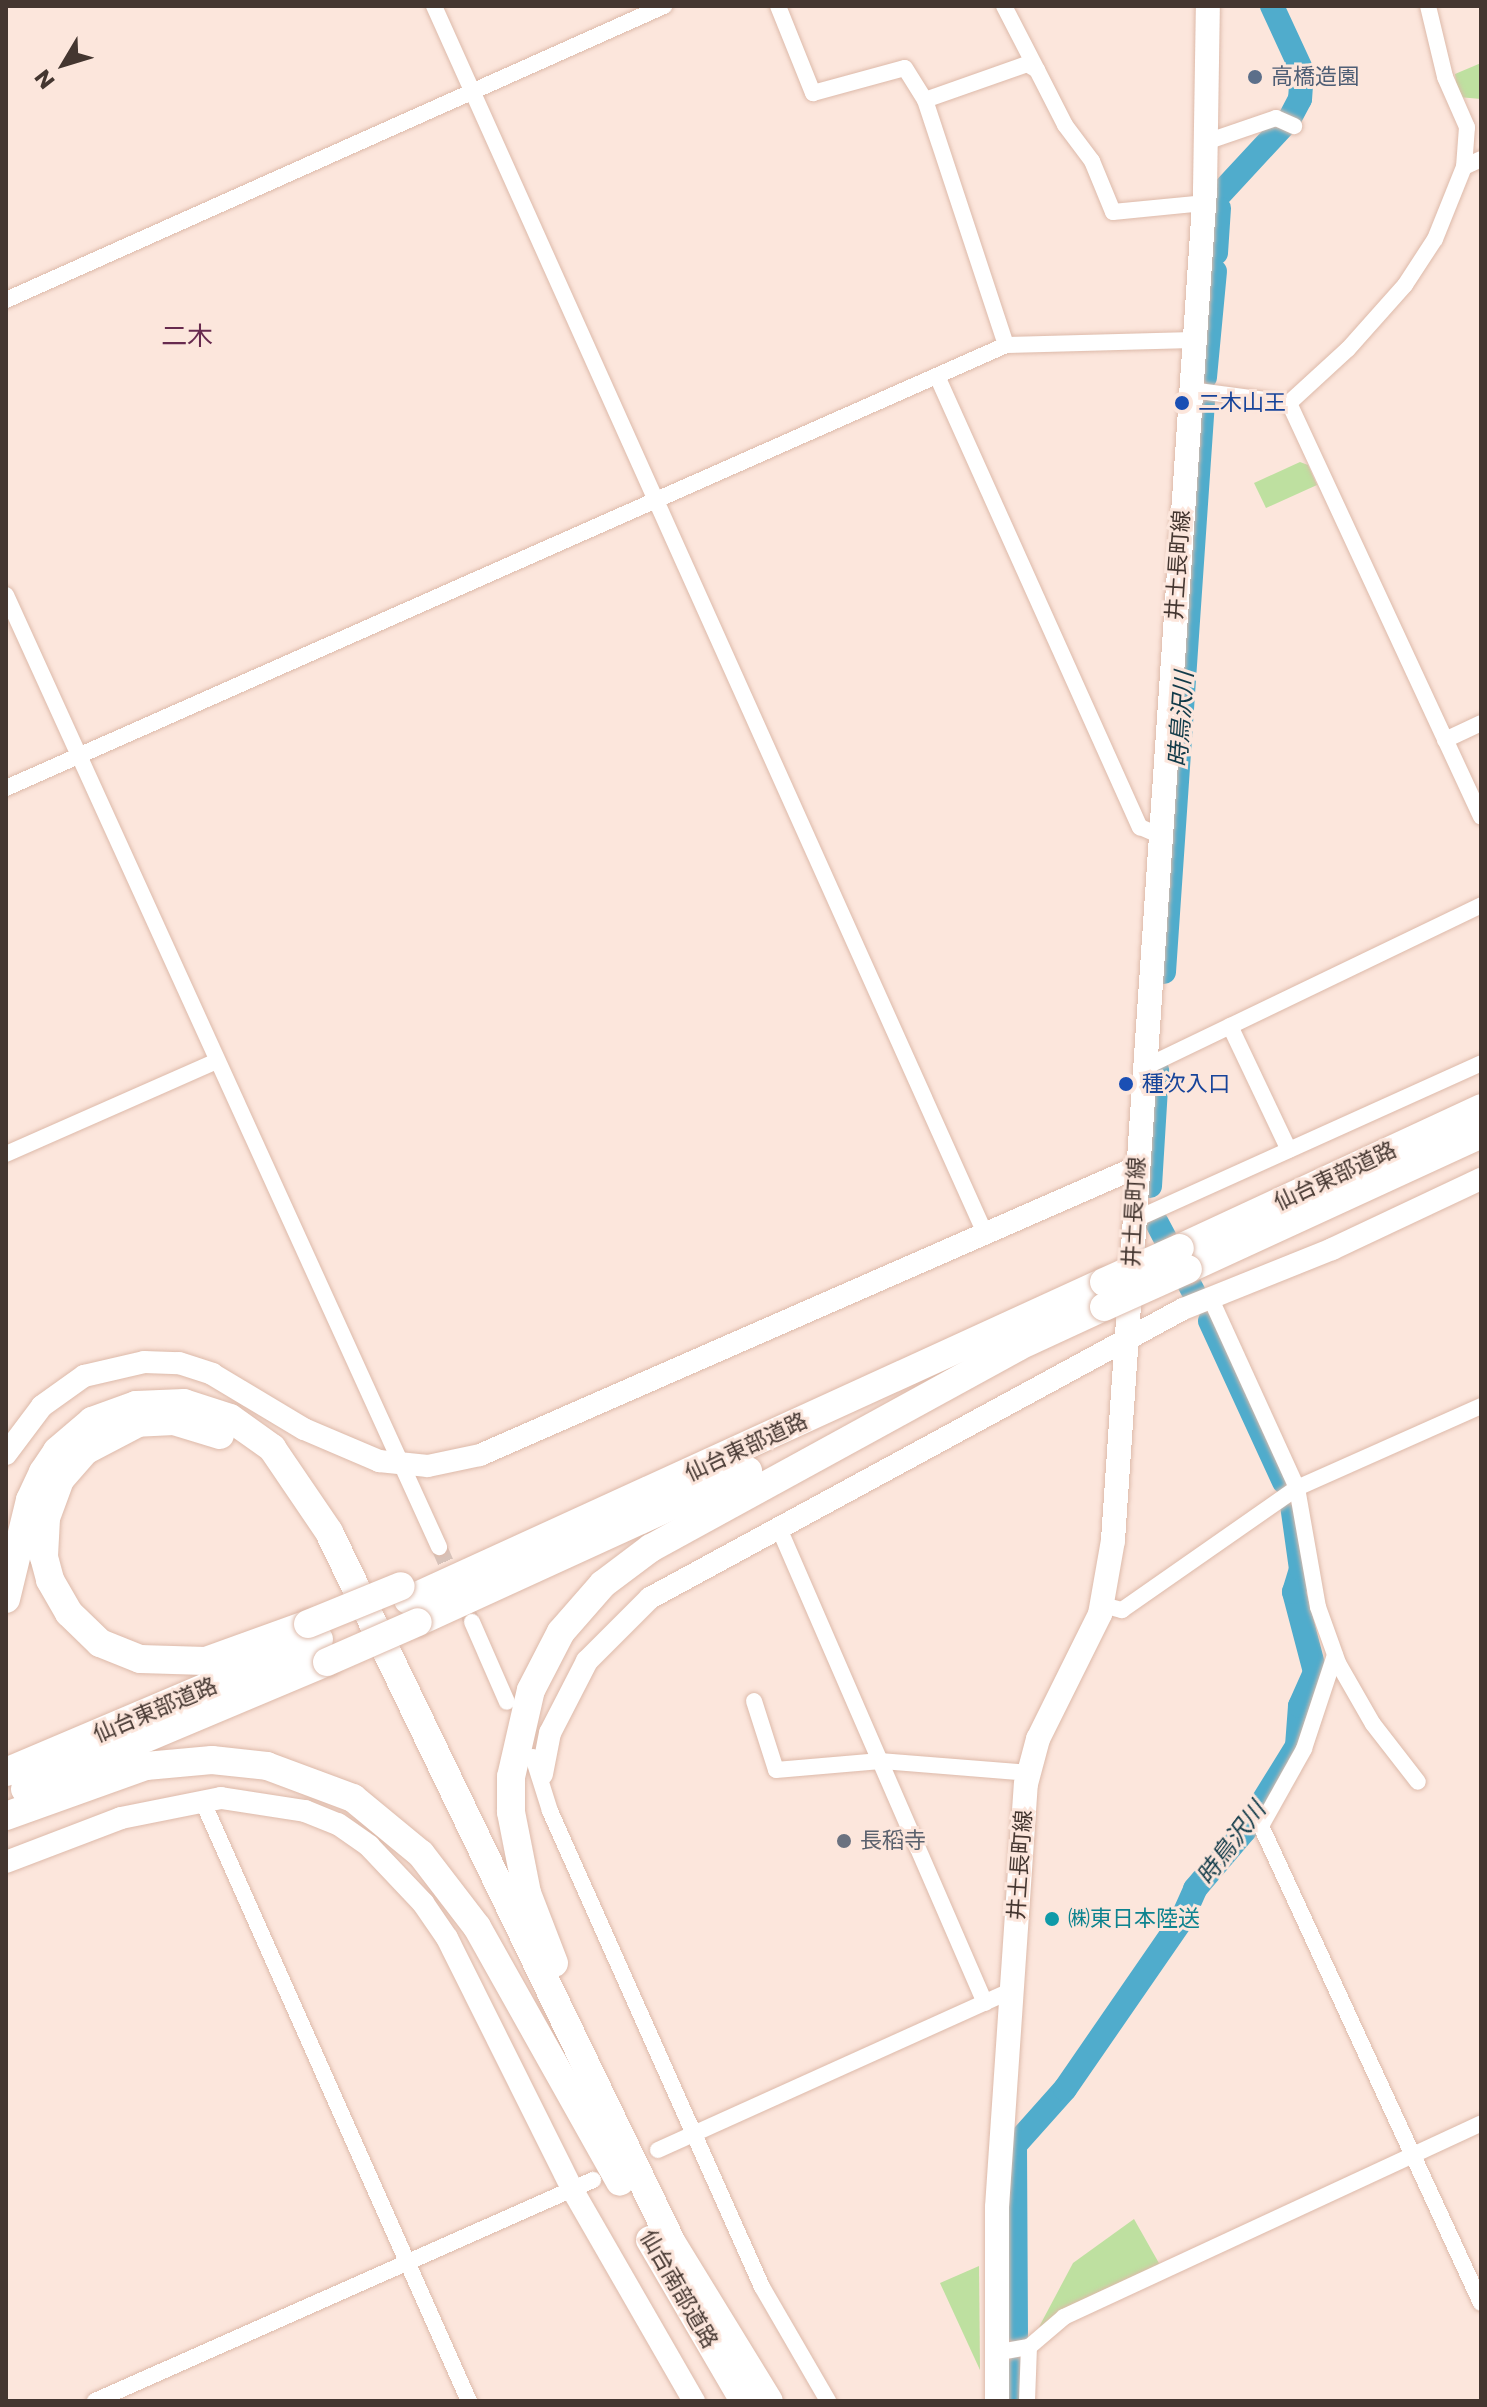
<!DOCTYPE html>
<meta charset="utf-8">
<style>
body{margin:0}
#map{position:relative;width:1487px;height:2407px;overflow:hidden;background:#fce6dc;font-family:Poppins,"Noto Sans JP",sans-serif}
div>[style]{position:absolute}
.green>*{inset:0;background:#bee0a0}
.river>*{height:24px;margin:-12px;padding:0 12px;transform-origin:12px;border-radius:12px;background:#50accc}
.street-tunnel>*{height:16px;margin-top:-8px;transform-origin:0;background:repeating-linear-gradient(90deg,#d7c3ba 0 16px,transparent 0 24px)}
.roads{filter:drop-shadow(0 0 2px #ddbaaa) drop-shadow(0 0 2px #ddbaaa)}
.street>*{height:16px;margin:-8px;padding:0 8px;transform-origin:8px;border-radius:8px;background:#fff}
.secondary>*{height:22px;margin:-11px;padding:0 11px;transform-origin:11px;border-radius:11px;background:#fff}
.primary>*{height:24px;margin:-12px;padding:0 12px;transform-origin:12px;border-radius:12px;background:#fff}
.highway>*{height:28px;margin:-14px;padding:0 14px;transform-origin:14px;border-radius:14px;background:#fff}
.bridges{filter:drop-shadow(0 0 2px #ddbaaa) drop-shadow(0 0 2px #ddbaaa)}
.highway-bridge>*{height:28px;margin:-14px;padding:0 14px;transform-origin:14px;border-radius:14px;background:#fff}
.dots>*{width:22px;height:22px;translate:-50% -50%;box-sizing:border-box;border:4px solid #fce6dc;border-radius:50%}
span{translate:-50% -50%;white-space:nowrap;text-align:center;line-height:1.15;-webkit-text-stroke:6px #fce6dc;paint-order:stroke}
.service-label{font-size:22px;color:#4e5e75}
.left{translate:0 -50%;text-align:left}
.transit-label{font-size:22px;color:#164399}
.street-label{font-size:22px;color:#443630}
.worship-label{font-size:22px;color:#5b616d}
.culture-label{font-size:22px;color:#0d838f}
.water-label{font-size:24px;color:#123b49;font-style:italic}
.quarter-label{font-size:26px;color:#672a4e}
.frame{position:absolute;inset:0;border:8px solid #443630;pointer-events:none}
.north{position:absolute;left:24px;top:24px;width:80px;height:80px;-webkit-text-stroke:6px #fce6dc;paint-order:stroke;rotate:232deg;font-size:22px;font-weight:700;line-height:32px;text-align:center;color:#443630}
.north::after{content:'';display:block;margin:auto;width:28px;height:36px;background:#443630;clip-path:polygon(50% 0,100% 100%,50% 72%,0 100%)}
</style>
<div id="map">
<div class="green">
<i style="clip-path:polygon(1481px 63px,1481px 99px,1458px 97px,1455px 74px)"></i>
<i style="clip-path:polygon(1300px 462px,1308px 465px,1317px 485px,1266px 508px,1254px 483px)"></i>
<i style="clip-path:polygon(1134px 2219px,1160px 2265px,1039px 2327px,1073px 2263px)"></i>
<i style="clip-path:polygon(979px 2266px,980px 2370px,940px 2283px)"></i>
</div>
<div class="river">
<i style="left:1272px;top:6px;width:72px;rotate:65.2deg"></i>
<i style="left:1302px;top:71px;width:28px;rotate:94deg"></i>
<i style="left:1300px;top:99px;width:21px;rotate:118deg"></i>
<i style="left:1220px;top:194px;width:93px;rotate:-47.2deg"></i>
<i style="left:1216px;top:253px;width:45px;rotate:-86.2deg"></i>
<i style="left:1205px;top:377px;width:106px;rotate:-84.6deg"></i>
<i style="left:1164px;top:972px;width:572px;rotate:-86.09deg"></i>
<i style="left:1150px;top:1186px;width:116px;rotate:-86.5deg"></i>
<i style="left:1157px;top:1223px;width:79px;rotate:62.1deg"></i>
<i style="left:1210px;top:1321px;width:177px;rotate:65.3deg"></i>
<i style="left:1016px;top:2338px;width:193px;rotate:-90.3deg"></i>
<i style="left:1015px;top:2145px;width:75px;rotate:-48.2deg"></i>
<i style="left:1065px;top:2089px;width:204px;rotate:-55.4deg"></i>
<i style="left:1181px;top:1921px;width:35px;rotate:-66deg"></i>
<i style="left:1195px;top:1889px;width:77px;rotate:-49.7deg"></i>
<i style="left:1245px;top:1830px;width:99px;rotate:-58.2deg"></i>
<i style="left:1297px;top:1746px;width:40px;rotate:-85.7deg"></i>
<i style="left:1300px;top:1706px;width:37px;rotate:-66deg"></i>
<i style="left:1315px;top:1672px;width:83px;rotate:-104.7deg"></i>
<i style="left:1294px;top:1592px;width:24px;rotate:-73deg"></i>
<i style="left:1301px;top:1569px;width:72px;rotate:-98deg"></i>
<i style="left:1013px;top:2401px;width:39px;rotate:-84deg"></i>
</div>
<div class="street-tunnel">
<i style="left:439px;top:1547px;width:82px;rotate:66.3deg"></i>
</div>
<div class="roads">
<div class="street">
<i style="left:434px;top:6px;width:1343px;rotate:65.82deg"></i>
<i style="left:778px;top:6px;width:94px;rotate:68.1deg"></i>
<i style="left:813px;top:93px;width:95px;rotate:-15.2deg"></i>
<i style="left:905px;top:68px;width:38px;rotate:58deg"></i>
<i style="left:925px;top:100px;width:258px;rotate:71.7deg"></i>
<i style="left:1004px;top:6px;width:72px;rotate:62.7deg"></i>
<i style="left:1428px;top:6px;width:73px;rotate:76.5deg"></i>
<i style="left:1445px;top:77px;width:55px;rotate:66.3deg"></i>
<i style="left:1467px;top:127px;width:40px;rotate:94.3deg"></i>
<i style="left:1464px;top:167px;width:19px;rotate:-25deg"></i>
<i style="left:925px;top:100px;width:108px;rotate:-19.4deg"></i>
<i style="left:1027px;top:64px;width:12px;rotate:31deg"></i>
<i style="left:1037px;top:70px;width:62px;rotate:63deg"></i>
<i style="left:1065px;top:125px;width:45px;rotate:53.1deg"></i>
<i style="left:1092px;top:161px;width:55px;rotate:67.6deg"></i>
<i style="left:1113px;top:212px;width:91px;rotate:-5.6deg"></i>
<i style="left:1206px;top:142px;width:74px;rotate:-18.9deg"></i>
<i style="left:1276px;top:118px;width:20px;rotate:24deg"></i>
<i style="left:6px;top:300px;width:721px;rotate:-24.08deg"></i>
<i style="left:937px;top:376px;width:495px;rotate:65.8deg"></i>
<i style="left:1140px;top:827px;width:21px;rotate:23deg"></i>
<i style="left:1191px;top:390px;width:99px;rotate:7.6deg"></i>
<i style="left:1289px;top:403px;width:456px;rotate:65.1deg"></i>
<i style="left:1289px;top:403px;width:80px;rotate:-42.5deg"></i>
<i style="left:1348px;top:349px;width:86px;rotate:-48.3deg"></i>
<i style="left:1405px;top:285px;width:55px;rotate:-56.9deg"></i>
<i style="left:1435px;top:239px;width:78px;rotate:-68.1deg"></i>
<i style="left:6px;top:595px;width:1046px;rotate:65.54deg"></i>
<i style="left:1445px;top:740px;width:40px;rotate:-25deg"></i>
<i style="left:6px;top:788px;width:1094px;rotate:-23.89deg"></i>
<i style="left:1006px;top:345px;width:188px;rotate:-1.5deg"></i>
<i style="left:1230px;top:1026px;width:137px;rotate:64.6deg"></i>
<i style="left:1143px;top:1068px;width:375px;rotate:-25.7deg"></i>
<i style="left:6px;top:1154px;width:231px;rotate:-23.8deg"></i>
<i style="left:1134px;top:1220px;width:381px;rotate:-24.3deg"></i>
<i style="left:1210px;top:1297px;width:210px;rotate:65.5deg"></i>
<i style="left:1297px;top:1488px;width:201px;rotate:-24deg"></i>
<i style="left:778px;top:1526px;width:520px;rotate:66.54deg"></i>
<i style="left:1103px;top:1605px;width:20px;rotate:15deg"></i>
<i style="left:1122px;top:1610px;width:213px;rotate:-34.9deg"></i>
<i style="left:1297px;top:1488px;width:121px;rotate:80deg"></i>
<i style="left:1318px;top:1607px;width:59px;rotate:70.3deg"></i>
<i style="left:1338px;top:1663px;width:70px;rotate:60.2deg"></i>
<i style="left:1373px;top:1724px;width:73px;rotate:52.2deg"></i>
<i style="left:472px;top:1622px;width:87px;rotate:66.4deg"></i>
<i style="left:1335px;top:1655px;width:99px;rotate:108.3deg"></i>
<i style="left:1304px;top:1749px;width:88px;rotate:119.2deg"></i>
<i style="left:1261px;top:1826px;width:525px;rotate:65.24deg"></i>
<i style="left:754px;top:1701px;width:72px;rotate:72.3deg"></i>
<i style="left:776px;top:1770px;width:105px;rotate:-4.9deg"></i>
<i style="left:881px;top:1761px;width:148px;rotate:4.6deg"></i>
<i style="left:533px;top:1757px;width:57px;rotate:72.5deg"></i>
<i style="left:550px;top:1811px;width:521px;rotate:65.99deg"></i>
<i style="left:762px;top:2287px;width:132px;rotate:59.9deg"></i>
<i style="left:202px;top:1800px;width:658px;rotate:66.05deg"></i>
<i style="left:658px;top:2150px;width:386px;rotate:-24.3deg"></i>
<i style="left:1000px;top:2352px;width:29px;rotate:-10deg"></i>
<i style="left:1029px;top:2347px;width:46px;rotate:-40.6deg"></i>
<i style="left:1064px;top:2317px;width:460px;rotate:-24.9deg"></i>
<i style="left:95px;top:2401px;width:545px;rotate:-23.93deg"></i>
<i style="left:1027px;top:2401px;width:54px;rotate:-87.9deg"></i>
</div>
<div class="secondary">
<i style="left:6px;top:1454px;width:60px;rotate:-53.1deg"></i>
<i style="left:42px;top:1406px;width:52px;rotate:-35.5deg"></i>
<i style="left:84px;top:1376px;width:62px;rotate:-13.1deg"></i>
<i style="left:144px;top:1362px;width:35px;rotate:2deg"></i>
<i style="left:179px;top:1363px;width:35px;rotate:18deg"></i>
<i style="left:212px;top:1374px;width:107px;rotate:30.9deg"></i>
<i style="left:304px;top:1429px;width:82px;rotate:23.1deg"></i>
<i style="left:379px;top:1461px;width:49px;rotate:5.8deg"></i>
<i style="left:428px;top:1466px;width:53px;rotate:-11.9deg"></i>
<i style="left:480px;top:1455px;width:717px;rotate:-23.67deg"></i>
<i style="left:542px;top:1774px;width:42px;rotate:-79deg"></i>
<i style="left:550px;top:1733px;width:81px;rotate:-62.8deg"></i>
<i style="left:587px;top:1661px;width:89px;rotate:-45deg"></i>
<i style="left:650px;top:1598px;width:606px;rotate:-28.47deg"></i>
<i style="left:1183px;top:1309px;width:161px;rotate:-21.9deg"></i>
<i style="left:1332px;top:1249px;width:165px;rotate:-25.2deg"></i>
<i style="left:6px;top:1862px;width:123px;rotate:-20.9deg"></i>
<i style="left:121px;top:1818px;width:102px;rotate:-11.3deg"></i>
<i style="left:221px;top:1798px;width:85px;rotate:8.8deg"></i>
<i style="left:305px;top:1811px;width:35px;rotate:22deg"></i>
<i style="left:338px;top:1824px;width:38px;rotate:35deg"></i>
<i style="left:369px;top:1846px;width:79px;rotate:46.5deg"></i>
<i style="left:423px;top:1903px;width:42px;rotate:55.6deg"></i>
<i style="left:447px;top:1938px;width:280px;rotate:63.5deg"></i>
<i style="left:572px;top:2189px;width:245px;rotate:60.1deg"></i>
</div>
<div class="primary">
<i style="left:997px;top:2401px;width:194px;rotate:-90deg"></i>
<i style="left:997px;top:2207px;width:424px;rotate:-86.1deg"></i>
<i style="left:1026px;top:1784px;width:47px;rotate:-75.1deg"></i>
<i style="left:1038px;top:1739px;width:140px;rotate:-63.6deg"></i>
<i style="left:1100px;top:1614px;width:75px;rotate:-80deg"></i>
<i style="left:1113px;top:1540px;width:1354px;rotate:-86.1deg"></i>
<i style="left:1205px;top:189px;width:183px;rotate:-89.1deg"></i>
</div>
<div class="highway">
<i style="left:1180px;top:1248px;width:332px;rotate:-24.9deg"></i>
<i style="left:1188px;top:1269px;width:323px;rotate:-24.7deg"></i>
<i style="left:1000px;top:1355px;width:115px;rotate:-24.8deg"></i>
<i style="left:220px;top:1435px;width:48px;rotate:-163.1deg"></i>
<i style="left:174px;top:1421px;width:36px;rotate:177deg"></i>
<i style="left:138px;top:1423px;width:60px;rotate:152.2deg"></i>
<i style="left:85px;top:1451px;width:38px;rotate:131deg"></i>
<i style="left:60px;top:1480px;width:40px;rotate:110.2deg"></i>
<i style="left:46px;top:1518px;width:39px;rotate:93deg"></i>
<i style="left:44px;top:1557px;width:24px;rotate:75deg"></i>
<i style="left:50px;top:1580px;width:38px;rotate:60deg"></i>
<i style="left:69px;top:1613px;width:43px;rotate:44.1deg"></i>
<i style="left:100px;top:1643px;width:43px;rotate:21.8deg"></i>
<i style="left:140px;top:1659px;width:66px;rotate:1.7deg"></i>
<i style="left:206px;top:1661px;width:109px;rotate:-19.9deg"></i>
<i style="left:6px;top:1599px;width:102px;rotate:-76.4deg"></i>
<i style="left:30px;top:1500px;width:31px;rotate:-65deg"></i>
<i style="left:43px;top:1472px;width:25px;rotate:-56deg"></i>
<i style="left:57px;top:1451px;width:46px;rotate:-40.6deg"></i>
<i style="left:92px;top:1421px;width:47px;rotate:-20deg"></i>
<i style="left:136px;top:1405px;width:48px;rotate:-2.4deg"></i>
<i style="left:184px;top:1403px;width:48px;rotate:18.1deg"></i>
<i style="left:230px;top:1418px;width:52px;rotate:35.5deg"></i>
<i style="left:272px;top:1448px;width:102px;rotate:55.8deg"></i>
<i style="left:329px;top:1532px;width:789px;rotate:64.25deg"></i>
<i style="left:672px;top:2243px;width:185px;rotate:58.5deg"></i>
<i style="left:408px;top:1600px;width:765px;rotate:-24.56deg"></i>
<i style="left:418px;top:1622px;width:363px;rotate:-24.6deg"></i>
<i style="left:6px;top:1772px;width:340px;rotate:-23deg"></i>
<i style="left:25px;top:1789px;width:328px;rotate:-22.8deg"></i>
<i style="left:6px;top:1816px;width:149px;rotate:-19.7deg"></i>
<i style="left:146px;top:1766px;width:66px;rotate:-5.2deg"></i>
<i style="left:212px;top:1760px;width:55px;rotate:6.2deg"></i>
<i style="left:267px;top:1766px;width:92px;rotate:20.4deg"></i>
<i style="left:353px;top:1798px;width:88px;rotate:39.5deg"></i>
<i style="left:421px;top:1854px;width:92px;rotate:52.5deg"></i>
<i style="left:477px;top:1927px;width:292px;rotate:60.7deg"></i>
<i style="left:554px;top:1963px;width:75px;rotate:-111.1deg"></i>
<i style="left:527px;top:1893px;width:83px;rotate:-101.2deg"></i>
<i style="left:511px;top:1812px;width:35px;rotate:-90deg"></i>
<i style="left:511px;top:1777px;width:89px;rotate:-77.1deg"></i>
<i style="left:531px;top:1690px;width:65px;rotate:-62.7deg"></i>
<i style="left:561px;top:1632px;width:64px;rotate:-48.8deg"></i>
<i style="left:603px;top:1584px;width:60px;rotate:-36.9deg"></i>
<i style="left:651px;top:1548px;width:418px;rotate:-28.7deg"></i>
<i style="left:650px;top:2240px;width:186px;rotate:59.7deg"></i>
</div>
</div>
<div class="bridges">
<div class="highway-bridge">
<i style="left:1104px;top:1282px;width:83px;rotate:-24.1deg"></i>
<i style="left:1104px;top:1307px;width:92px;rotate:-24.3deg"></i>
<i style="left:308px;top:1624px;width:100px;rotate:-22.2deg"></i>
<i style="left:327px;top:1662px;width:99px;rotate:-23.7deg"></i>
</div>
</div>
<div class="dots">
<i style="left:1255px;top:77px;background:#5c6f8a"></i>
<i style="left:1182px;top:403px;background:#1a4fb4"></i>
<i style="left:1126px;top:1084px;background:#1a4fb4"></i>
<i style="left:844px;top:1841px;background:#6b7280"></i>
<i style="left:1052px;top:1919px;background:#0f9aa8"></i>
</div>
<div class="service-label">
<span class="left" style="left:1271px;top:77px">高橋造園</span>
</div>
<div class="transit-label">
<span class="left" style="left:1198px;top:403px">二木山王</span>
<span class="left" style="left:1142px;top:1084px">種次入口</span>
</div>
<div class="street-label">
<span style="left:1178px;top:565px;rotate:-86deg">井土長町線</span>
<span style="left:1335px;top:1176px;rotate:-25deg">仙台東部道路</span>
<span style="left:1134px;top:1212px;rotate:-87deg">井土長町線</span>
<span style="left:746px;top:1447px;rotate:-25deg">仙台東部道路</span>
<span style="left:155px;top:1710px;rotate:-23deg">仙台東部道路</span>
<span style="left:1020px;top:1865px;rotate:-86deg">井土長町線</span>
<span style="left:679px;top:2289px;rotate:60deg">仙台南部道路</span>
</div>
<div class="worship-label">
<span class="left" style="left:860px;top:1841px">長稻寺</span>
</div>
<div class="culture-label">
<span class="left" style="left:1068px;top:1919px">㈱東日本陸送</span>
</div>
<div class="water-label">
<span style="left:1181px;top:719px;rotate:-86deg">時鳥沢川</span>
<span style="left:1231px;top:1843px;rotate:-53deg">時鳥沢川</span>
</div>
<div class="quarter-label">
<span style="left:187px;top:337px">二木</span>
</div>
<div class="frame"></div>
<div class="north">N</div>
</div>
